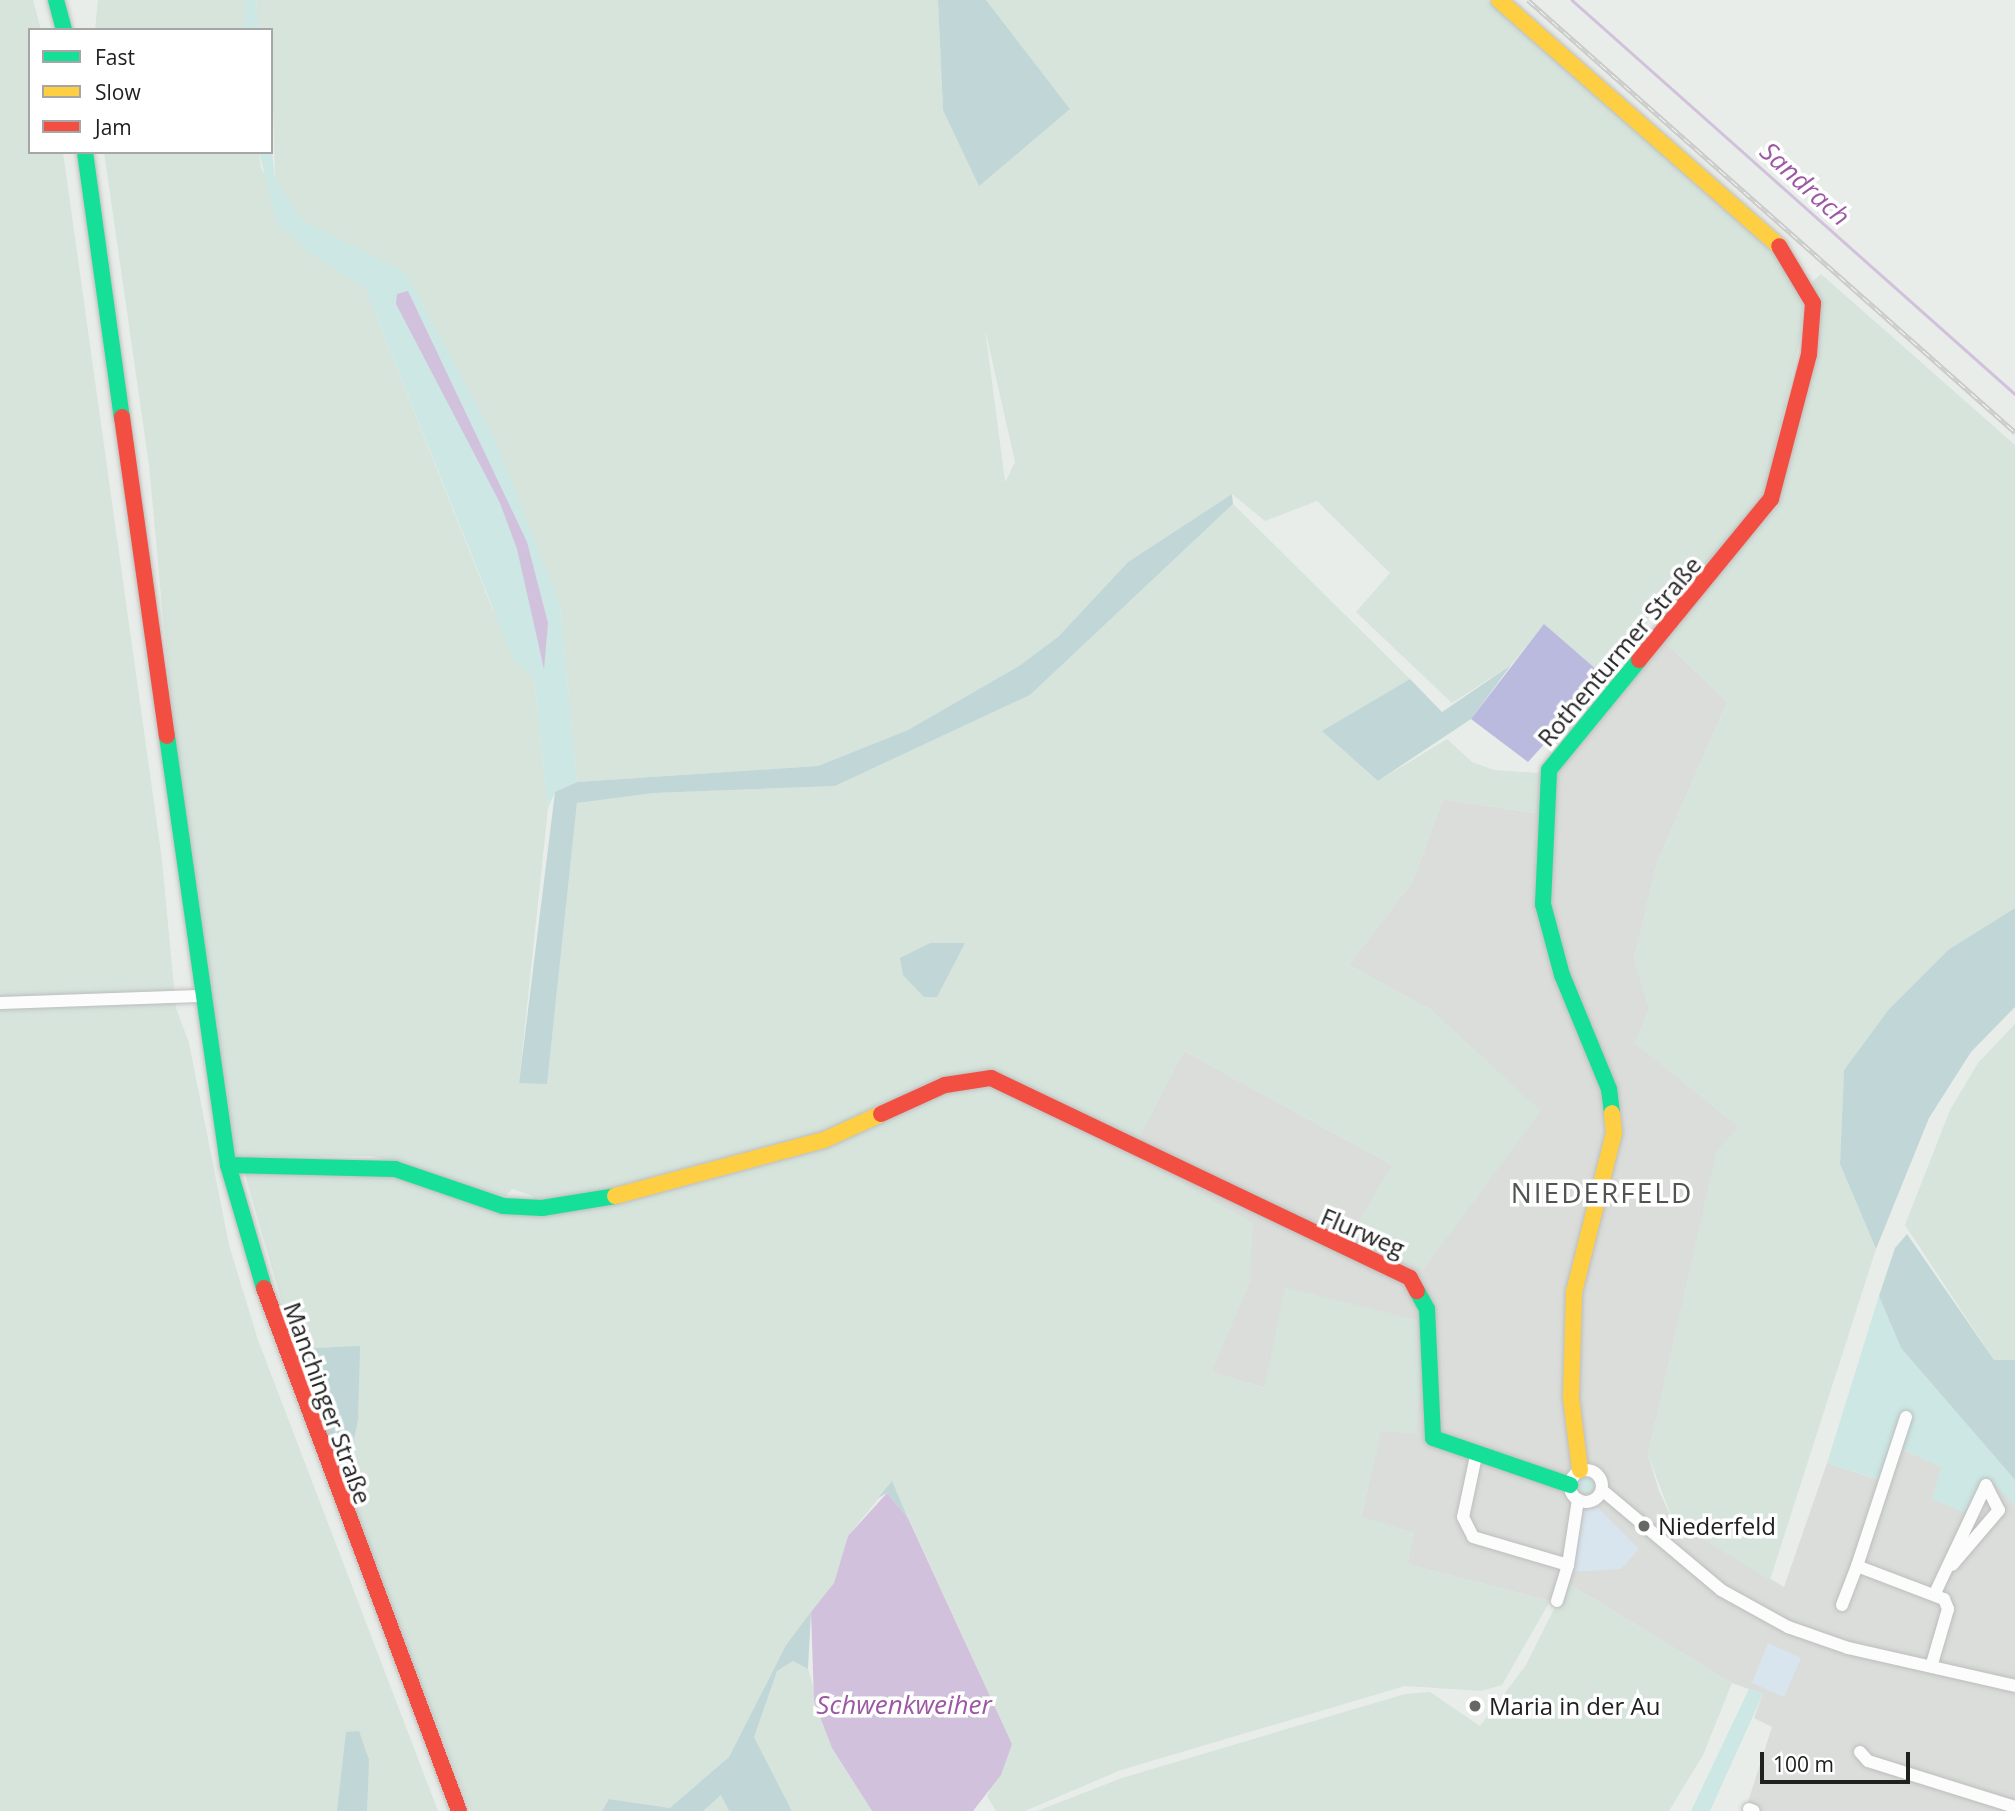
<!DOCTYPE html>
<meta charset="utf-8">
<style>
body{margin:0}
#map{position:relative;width:2015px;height:1811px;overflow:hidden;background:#e9ede9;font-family:"Open Sans",sans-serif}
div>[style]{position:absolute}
.residential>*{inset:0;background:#daddda}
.farmland>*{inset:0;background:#d6e4dc}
.grass>*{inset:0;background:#cce7e4}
.round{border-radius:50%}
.forest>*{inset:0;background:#c1d6d7}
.park>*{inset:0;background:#d8e5ee}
.pitch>*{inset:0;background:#b9badd}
.water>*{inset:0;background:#d2c1dc}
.stream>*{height:2.5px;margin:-1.25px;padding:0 1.25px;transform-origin:1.25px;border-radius:1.25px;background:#d2c1dc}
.roads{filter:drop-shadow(0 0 2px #bcbebc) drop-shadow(0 0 2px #bcbebc)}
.street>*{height:12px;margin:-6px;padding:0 6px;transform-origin:6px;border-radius:6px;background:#fcfcfc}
.street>.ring{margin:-6px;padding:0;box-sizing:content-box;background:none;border:12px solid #fcfcfc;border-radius:50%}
.fast>*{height:16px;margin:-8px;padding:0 8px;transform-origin:8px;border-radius:8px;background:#16e098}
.slow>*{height:16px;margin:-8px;padding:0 8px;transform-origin:8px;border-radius:8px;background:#ffcf43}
.jam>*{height:16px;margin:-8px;padding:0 8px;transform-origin:8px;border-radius:8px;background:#f24e42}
.rail>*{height:5px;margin-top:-2.5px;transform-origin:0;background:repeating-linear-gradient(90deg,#fff 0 8px,#cacbca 0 16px);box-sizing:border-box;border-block:2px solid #cacbca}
.dots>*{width:19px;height:19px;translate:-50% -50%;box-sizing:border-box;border:4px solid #fff;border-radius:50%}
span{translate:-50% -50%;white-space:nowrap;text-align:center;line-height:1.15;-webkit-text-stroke:7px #fff;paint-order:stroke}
.street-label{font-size:24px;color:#202020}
.poi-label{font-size:24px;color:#202020}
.left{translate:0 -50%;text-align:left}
.water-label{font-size:26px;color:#9d58a4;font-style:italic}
.quarter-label{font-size:28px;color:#535353;letter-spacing:2px}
.legend{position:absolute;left:28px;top:28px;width:245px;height:126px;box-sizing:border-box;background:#fff;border:2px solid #a6a6a6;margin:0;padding:9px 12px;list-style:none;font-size:21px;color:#202020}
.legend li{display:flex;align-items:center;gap:14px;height:35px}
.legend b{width:35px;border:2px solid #a6a6a6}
.scale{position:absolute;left:1760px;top:1752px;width:150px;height:32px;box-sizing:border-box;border:4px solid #202020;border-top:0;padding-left:9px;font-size:21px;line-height:24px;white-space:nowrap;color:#202020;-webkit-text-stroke:5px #fff;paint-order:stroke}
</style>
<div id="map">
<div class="residential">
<i style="clip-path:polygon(1660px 637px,1727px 702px,1658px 860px,1634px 958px,1649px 1009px,1635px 1043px,1739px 1127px,1717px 1151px,1648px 1455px,1659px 1491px,1673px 1521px,1784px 1587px,1827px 1463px,1879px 1480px,1892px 1445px,1942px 1467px,1988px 1477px,2015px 1506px,2015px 1811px,1745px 1811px,1772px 1727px,1754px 1718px,1763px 1694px,1732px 1683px,1559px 1578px,1550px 1601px,1407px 1564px,1414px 1533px,1361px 1517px,1381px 1430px,1417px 1433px,1211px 1372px,1250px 1281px,1130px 1154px,1184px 1051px,1392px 1165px,1423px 1270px,1433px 1011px,1349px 965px,1413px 881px,1443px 799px,1535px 813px,1538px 773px)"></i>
</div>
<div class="farmland">
<i style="clip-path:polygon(0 0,33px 0,41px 30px,30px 30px,30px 152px,63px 152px,162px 860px,176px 1008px,189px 1043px,229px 1245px,258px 1340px,438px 1811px,0 1811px)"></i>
<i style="clip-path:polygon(98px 0,244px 0,244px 30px,95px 30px)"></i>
<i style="clip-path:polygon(evenodd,256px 0,938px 0,943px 110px,1070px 109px,986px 0,1487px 0,1778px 256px,1796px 278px,1803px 307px,1800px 339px,1765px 495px,1677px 598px,1658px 602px,1638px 641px,1605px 677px,1544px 625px,1511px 665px,1452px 703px,1356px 612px,1390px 573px,1317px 501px,1265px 521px,1232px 494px,1128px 562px,1058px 637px,1019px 666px,908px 730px,818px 766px,577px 782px,560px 604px,406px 273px,301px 219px,275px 179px,271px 30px,259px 30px,256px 0,985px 329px,1015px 462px,1006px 481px,1005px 481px,985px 329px)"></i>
<i style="clip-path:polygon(104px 152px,259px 152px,261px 168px,310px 253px,365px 288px,492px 608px,534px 678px,548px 808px,519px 1083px,547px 1083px,577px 803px,654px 793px,835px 786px,1030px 695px,1233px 504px,1410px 679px,1323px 731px,1378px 781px,1447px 739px,1472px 762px,1494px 770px,1538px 773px,1536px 813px,1443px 799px,1413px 881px,1349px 965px,1433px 1011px,1541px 1111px,1423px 1270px,1349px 1237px,1392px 1165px,1184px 1051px,1130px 1154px,1253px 1223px,1250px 1281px,1212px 1372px,1264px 1388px,1285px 1287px,1422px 1321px,1417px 1434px,1381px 1431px,1361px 1516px,1414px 1533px,1407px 1564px,1550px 1601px,1502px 1685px,1481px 1691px,1405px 1686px,1121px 1770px,1025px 1811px,996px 1811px,987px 1796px,1012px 1744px,892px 1482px,848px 1536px,834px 1583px,786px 1645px,729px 1757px,690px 1793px,670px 1808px,609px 1799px,602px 1811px,471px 1811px,360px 1531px,348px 1470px,358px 1420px,359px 1347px,314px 1348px,299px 1362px,244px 1171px,396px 1176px,536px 1213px,533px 1196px,512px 1189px,506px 1196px,495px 1194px,372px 1156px,235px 1157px,176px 760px,149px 465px)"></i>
<i style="clip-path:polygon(1821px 274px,2015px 445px,2015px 908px,1948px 950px,1889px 1009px,1844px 1070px,1840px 1164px,1876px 1249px,1770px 1580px,1673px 1521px,1648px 1455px,1717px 1150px,1739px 1127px,1635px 1043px,1649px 1009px,1634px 958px,1658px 860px,1727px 702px,1660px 637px,1777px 507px,1819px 313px,1812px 282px)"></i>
<i style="clip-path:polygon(2015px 1024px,2015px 1360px,1994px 1360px,1905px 1225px,1950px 1110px,1978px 1063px)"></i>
<i style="clip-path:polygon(1567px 1583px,1732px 1683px,1703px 1755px,1669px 1811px,1037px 1811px,1122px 1778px,1405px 1694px,1430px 1692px,1480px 1726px,1526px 1665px)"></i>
<i style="clip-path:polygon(793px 1661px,808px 1669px,832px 1748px,872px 1811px,792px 1811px,754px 1737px,764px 1697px,777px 1671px)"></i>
<i style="clip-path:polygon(722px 1795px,729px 1811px,703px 1811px,714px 1800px)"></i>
</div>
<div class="grass">
<i style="clip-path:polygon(244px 0,256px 0,259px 30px,244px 30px)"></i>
<i style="clip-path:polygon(271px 143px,275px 179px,301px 219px,406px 273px,495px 439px,560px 604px,577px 782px,555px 792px,548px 808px,534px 678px,514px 661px,365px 288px,310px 253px,277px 223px,259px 152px,271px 152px)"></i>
<i style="clip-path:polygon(1879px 1296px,1901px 1348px,2015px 1480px,2015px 1506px,1988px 1478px,1967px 1514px,1932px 1499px,1941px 1467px,1893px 1445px,1880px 1480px,1827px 1463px)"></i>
<i class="round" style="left:1578px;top:1476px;width:16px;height:16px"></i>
<i style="clip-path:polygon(1749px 1689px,1763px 1694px,1710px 1811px,1691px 1811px)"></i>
</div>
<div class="forest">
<i style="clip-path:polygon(938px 0,986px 0,1070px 109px,979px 186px,943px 110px)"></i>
<i style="clip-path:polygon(1232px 494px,1233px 504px,1030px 695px,835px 786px,654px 793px,577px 803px,547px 1084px,519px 1083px,555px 792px,577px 782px,818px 766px,908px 730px,1019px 666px,1058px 637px,1128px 562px)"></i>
<i style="clip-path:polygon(1511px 665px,1471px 719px,1378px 781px,1322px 731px,1410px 679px,1442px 712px)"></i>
<i style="clip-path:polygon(2015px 908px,2015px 1007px,1971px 1052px,1929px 1118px,1876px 1249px,1840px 1164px,1844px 1070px,1889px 1009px,1948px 950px)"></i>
<i style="clip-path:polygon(930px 943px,965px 943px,937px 997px,924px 997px,903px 975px,900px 958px)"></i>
<i style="clip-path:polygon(1907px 1234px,1994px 1360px,2015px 1360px,2015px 1480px,1901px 1348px,1879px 1296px,1895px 1248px)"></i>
<i style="clip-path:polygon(360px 1346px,358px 1420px,348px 1470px,337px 1463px,299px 1362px,314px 1348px)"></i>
<i style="clip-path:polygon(892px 1481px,908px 1518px,887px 1493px,878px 1498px)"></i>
<i style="clip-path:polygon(811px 1612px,808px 1669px,793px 1661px,777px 1671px,754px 1737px,792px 1811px,729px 1811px,721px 1795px,703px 1811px,602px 1811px,609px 1799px,670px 1808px,729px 1757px,786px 1645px)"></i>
<i style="clip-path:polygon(359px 1731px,369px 1760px,367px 1811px,337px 1811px,346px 1732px)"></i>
</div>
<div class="park">
<i style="clip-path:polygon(1597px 1507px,1639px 1549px,1621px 1569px,1571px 1572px,1583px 1511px)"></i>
<i style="clip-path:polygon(1768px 1643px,1801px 1658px,1784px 1697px,1752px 1683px)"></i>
</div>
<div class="pitch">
<i style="clip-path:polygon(1544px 624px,1605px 677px,1528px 762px,1471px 719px)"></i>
</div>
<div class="water">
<i style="clip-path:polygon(408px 291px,527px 542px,548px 623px,544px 669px,517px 549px,500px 503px,396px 304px,397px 294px)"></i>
<i style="clip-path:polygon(887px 1493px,908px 1518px,1012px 1744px,1001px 1775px,973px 1811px,872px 1811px,832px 1748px,814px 1701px,811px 1612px,834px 1583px,848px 1536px)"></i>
</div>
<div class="stream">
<i style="left:1572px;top:0;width:593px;rotate:41.65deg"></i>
</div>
<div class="roads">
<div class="street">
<i style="left:0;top:1003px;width:200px;rotate:-2deg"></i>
<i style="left:1906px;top:1417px;width:157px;rotate:108.2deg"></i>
<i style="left:1857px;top:1566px;width:93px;rotate:20.8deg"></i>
<i style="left:1944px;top:1599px;width:11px;rotate:68deg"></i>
<i style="left:1948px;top:1609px;width:60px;rotate:106.3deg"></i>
<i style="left:1476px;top:1456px;width:62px;rotate:102deg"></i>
<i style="left:1463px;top:1517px;width:22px;rotate:63deg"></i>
<i style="left:1473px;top:1537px;width:99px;rotate:16.4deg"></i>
<i style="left:1568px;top:1565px;width:66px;rotate:-81.3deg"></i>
<i class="ring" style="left:1570px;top:1470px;width:20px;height:20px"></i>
<i style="left:1602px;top:1490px;width:155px;rotate:40deg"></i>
<i style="left:1721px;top:1590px;width:77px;rotate:28.9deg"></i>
<i style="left:1788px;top:1627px;width:64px;rotate:19.3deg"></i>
<i style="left:1848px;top:1648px;width:171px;rotate:12.8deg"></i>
<i style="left:1936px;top:1591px;width:117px;rotate:-64.7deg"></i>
<i style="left:1986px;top:1485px;width:28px;rotate:63deg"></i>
<i style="left:1999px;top:1510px;width:72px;rotate:130.5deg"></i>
<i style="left:1557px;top:1601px;width:38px;rotate:-73deg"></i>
<i style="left:1842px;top:1605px;width:42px;rotate:-69deg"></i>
<i style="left:1860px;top:1752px;width:12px;rotate:48deg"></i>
<i style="left:1868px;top:1761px;width:154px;rotate:17.4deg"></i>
<i style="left:1749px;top:1809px;width:5px;rotate:22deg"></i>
</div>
<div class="fast">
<i style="left:56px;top:0;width:31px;rotate:75deg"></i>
<i style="left:85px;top:152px;width:268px;rotate:82.1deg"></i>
<i style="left:167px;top:736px;width:433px;rotate:81.9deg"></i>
<i style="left:228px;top:1165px;width:128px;rotate:73.7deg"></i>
<i style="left:1612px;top:1113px;width:24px;rotate:-97deg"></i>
<i style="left:1609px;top:1089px;width:123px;rotate:-112.4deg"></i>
<i style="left:1562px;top:975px;width:73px;rotate:-105deg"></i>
<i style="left:1543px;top:904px;width:134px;rotate:-87.4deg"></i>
<i style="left:1549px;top:770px;width:142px;rotate:-50.7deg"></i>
<i style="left:228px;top:1165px;width:167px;rotate:1.4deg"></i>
<i style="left:395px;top:1169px;width:114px;rotate:18.9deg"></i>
<i style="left:503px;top:1206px;width:39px;rotate:3deg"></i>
<i style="left:542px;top:1208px;width:74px;rotate:-9.3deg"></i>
<i style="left:1417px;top:1291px;width:21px;rotate:61deg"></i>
<i style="left:1427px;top:1309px;width:129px;rotate:87.3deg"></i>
<i style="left:1433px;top:1438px;width:145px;rotate:18.9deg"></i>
</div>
<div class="slow">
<i style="left:1499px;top:0;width:373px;rotate:41.3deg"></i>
<i style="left:615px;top:1196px;width:216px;rotate:-15deg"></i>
<i style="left:824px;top:1140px;width:63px;rotate:-24.5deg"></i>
<i style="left:1580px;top:1470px;width:73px;rotate:-97.1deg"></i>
<i style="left:1571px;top:1398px;width:106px;rotate:-88.4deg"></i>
<i style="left:1574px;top:1292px;width:164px;rotate:-75.9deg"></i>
<i style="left:1614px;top:1133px;width:20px;rotate:-96deg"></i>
</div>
<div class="jam">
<i style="left:122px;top:417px;width:322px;rotate:82deg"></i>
<i style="left:1639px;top:660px;width:208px;rotate:-50.7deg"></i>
<i style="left:1771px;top:499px;width:150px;rotate:-75.3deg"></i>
<i style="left:1809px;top:354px;width:51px;rotate:-85.5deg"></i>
<i style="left:1813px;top:303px;width:66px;rotate:-120.8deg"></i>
<i style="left:881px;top:1114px;width:70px;rotate:-24.4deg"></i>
<i style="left:945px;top:1085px;width:47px;rotate:-8.7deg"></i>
<i style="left:991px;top:1078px;width:464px;rotate:25.5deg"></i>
<i style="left:1410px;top:1278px;width:15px;rotate:62deg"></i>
<i style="left:264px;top:1288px;width:558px;rotate:69.55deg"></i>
</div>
</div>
<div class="rail">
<i style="left:1528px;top:0;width:651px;rotate:41.58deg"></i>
</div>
<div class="dots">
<i style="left:1644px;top:1526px;background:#666866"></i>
<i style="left:1475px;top:1706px;background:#666866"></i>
</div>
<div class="street-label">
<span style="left:1619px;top:651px;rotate:-50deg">Rothenturmer Straße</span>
<span style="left:1363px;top:1232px;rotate:23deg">Flurweg</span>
<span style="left:328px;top:1403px;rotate:70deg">Manchinger Straße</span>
</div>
<div class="poi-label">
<span class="left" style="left:1658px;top:1526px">Niederfeld</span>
<span class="left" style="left:1489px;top:1706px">Maria in der Au</span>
</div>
<div class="water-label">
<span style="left:1805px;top:184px;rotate:42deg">Sandrach</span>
<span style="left:904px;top:1705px">Schwenkweiher</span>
</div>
<div class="quarter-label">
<span style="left:1602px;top:1192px">NIEDERFELD</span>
</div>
<ul class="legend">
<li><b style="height:9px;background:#16e098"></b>Fast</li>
<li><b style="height:9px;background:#ffcf43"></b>Slow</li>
<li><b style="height:9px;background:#f24e42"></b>Jam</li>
</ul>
<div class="scale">100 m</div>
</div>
